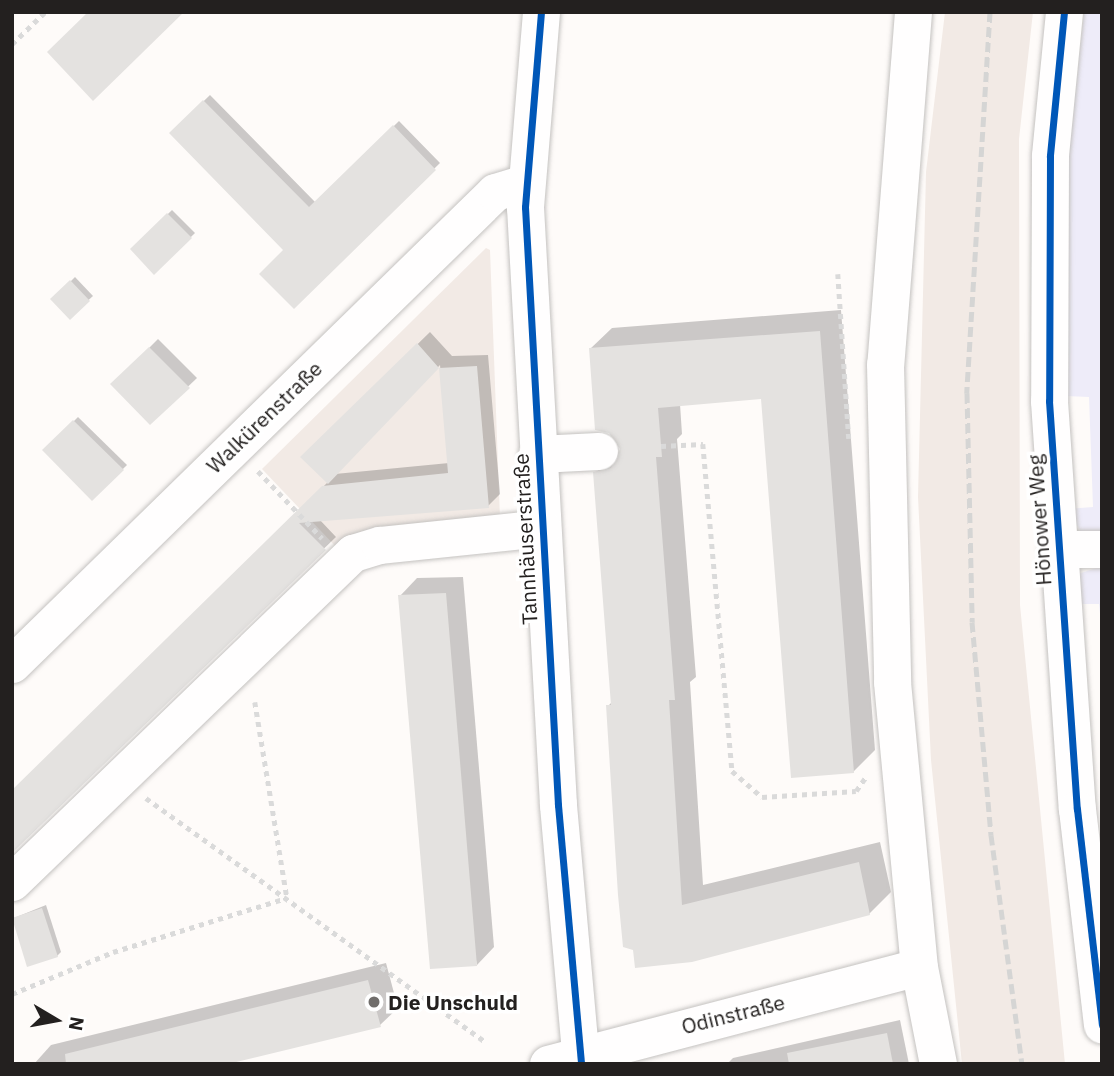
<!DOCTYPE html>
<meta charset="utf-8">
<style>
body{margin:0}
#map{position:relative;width:1114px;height:1076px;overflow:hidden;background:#fefbf9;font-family:"IBM Plex Sans",sans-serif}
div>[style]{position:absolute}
.built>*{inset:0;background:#f2eae5}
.green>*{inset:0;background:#eeecf9}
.shadow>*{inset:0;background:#0003}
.building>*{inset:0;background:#e4e2e0}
.path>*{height:4.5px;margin-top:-2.25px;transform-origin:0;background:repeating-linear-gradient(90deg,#dadada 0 5px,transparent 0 10px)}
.roads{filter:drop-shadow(0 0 2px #c4c2c0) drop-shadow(0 0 2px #c4c2c0)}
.minor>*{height:37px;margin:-18.5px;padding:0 18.5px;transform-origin:18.5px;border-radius:18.5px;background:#fffefe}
.rail>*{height:5px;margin-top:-2.5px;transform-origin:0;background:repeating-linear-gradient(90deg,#d5d5d4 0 10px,transparent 0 15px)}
.cycleway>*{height:7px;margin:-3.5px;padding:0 3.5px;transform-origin:3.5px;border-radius:3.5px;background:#0057b8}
.dots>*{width:19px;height:19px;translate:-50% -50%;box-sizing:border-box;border:4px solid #fff;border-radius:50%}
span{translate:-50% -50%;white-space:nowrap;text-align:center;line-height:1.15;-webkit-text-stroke:7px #fff;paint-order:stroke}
.street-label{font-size:21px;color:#23201f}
.poi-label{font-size:21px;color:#23201f;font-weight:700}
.left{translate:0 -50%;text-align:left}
.frame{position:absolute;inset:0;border:14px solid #23201f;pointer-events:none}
.north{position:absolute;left:21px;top:985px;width:70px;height:70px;-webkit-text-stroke:5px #fff;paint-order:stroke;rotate:100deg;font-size:19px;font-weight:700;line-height:28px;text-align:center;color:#23201f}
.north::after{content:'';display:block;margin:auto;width:24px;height:32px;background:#23201f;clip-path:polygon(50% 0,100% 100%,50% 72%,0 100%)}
</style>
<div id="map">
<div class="built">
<i style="clip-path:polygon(945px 12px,1033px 12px,1019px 139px,1020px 605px,1065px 1064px,962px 1064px,931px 760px,918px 497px,926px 172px)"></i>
<i style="clip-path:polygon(486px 248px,490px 250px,500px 519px,339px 550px,262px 469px)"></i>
</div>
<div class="green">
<i style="clip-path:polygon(1084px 12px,1102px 12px,1102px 538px,1083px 535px,1067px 509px,1093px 507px,1089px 397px,1066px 396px,1068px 161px)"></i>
<i style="clip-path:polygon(1102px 566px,1102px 634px,1099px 604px,1076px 604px,1078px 574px)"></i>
</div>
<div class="shadow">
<i style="clip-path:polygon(210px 95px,316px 203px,399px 121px,440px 163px,294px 307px,285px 250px,171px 133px)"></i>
<i style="clip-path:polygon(172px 210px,195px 233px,155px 272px,132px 249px)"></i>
<i style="clip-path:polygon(75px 277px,93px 296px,70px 317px,53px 299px)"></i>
<i style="clip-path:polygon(841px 310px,875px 750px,853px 772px,763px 397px,680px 404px,682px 434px,677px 439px,696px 677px,690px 682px,703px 885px,880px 842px,891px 892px,869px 914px,635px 949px,608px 706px,613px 701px,595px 473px,622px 450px,590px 349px,612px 328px)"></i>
<i style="clip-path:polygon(evenodd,430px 332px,452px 356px,488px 355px,500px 494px,488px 506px,319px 519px,336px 537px,12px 850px,12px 792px,328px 482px,302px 457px,430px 332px,440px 365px,449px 463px,335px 474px,440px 365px)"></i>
<i style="clip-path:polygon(158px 339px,197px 378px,150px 423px,113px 384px)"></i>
<i style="clip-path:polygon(78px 417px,127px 465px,92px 499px,45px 450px)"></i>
<i style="clip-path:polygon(463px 577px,494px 947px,477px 965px,400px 596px,417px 578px)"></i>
<i style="clip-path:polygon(46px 905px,61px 952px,57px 956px,14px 918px)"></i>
<i style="clip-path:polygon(386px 963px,398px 1008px,380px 1025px,221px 1064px,34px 1064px,51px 1045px)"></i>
<i style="clip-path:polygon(900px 1020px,909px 1064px,727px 1064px,733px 1058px)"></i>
</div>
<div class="building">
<i style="clip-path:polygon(88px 12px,184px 12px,93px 101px,47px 52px)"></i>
<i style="clip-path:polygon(203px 100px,309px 207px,393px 125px,436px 170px,294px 309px,259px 274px,283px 250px,169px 133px)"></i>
<i style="clip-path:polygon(167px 213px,192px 238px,154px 275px,130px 249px)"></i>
<i style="clip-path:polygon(70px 280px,90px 301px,70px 320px,50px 299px)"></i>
<i style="clip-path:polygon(820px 331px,854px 773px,791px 778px,761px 399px,658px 408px,662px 457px,656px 457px,675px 700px,669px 700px,682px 905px,859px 862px,870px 915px,692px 962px,635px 968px,633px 950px,623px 947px,618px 895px,606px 705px,611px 705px,593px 472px,611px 468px,620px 449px,609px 433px,595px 430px,589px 348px)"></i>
<i style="clip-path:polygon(417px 343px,439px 368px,477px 366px,489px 508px,299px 523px,326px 550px,12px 853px,12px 790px,322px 486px,448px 473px,439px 368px,328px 484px,300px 457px)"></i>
<i style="clip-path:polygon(149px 347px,190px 388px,150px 425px,110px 384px)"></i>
<i style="clip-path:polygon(73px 420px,124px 470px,92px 501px,42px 450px)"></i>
<i style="clip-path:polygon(446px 593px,477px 966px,430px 969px,398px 595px)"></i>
<i style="clip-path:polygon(42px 908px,58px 957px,27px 967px,12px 918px)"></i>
<i style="clip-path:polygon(368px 980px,381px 1027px,228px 1064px,66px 1064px,65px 1054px)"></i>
<i style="clip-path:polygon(887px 1033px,893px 1064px,789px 1064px,787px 1053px)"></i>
</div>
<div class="path">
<i style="left:12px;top:44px;width:46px;rotate:-44.1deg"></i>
<i style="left:838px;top:274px;width:165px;rotate:86.2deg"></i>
<i style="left:661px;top:446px;width:42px;rotate:-2.7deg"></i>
<i style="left:703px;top:444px;width:328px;rotate:84.9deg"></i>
<i style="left:732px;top:771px;width:40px;rotate:41deg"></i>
<i style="left:762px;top:797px;width:94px;rotate:-3.7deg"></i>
<i style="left:856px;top:791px;width:16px;rotate:-55deg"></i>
<i style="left:258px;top:471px;width:93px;rotate:46.3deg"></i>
<i style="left:255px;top:702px;width:198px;rotate:80.7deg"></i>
<i style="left:146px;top:798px;width:418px;rotate:35.7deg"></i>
<i style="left:12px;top:994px;width:109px;rotate:-22.6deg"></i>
<i style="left:113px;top:952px;width:181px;rotate:-17.3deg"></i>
</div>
<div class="roads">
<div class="minor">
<i style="left:541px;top:12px;width:196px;rotate:94.7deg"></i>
<i style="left:525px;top:207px;width:599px;rotate:86.84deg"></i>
<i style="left:558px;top:805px;width:260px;rotate:84.9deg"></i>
<i style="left:913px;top:12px;width:353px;rotate:94.5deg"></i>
<i style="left:885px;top:364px;width:318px;rotate:88.7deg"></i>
<i style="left:892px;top:682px;width:286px;rotate:84.6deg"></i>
<i style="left:919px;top:967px;width:99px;rotate:78.9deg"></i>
<i style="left:1064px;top:12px;width:145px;rotate:95.6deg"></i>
<i style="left:1050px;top:156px;width:245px;rotate:90.2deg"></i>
<i style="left:1049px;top:401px;width:409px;rotate:86.1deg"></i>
<i style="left:1077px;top:809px;width:217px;rotate:83.4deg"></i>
<i style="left:537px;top:454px;width:62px;rotate:-2.8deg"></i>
<i style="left:1058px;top:549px;width:44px"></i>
<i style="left:12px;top:664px;width:675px;rotate:-44.34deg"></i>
<i style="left:495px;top:192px;width:30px;rotate:-17deg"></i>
<i style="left:12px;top:882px;width:474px;rotate:-44deg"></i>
<i style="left:353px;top:553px;width:28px;rotate:-17deg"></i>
<i style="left:380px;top:545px;width:163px;rotate:-6deg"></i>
<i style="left:548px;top:1064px;width:383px;rotate:-14.7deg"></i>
</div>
</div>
<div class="rail">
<i style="left:990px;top:12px;width:382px;rotate:93.5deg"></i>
<i style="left:967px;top:393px;width:229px;rotate:88.7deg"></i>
<i style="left:972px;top:622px;width:214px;rotate:84.9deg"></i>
<i style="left:991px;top:835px;width:231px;rotate:82.3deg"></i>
</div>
<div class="cycleway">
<i style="left:541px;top:12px;width:196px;rotate:94.7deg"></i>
<i style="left:525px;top:207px;width:599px;rotate:86.84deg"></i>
<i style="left:558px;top:805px;width:260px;rotate:84.9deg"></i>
<i style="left:1064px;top:12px;width:145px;rotate:95.6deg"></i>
<i style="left:1050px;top:156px;width:245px;rotate:90.2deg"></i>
<i style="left:1049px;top:401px;width:409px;rotate:86.1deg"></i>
<i style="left:1077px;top:809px;width:217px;rotate:83.4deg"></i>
</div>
<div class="dots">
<i style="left:374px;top:1002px;background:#706d6b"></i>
</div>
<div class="street-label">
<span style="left:264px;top:417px;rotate:-44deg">Walkürenstraße</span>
<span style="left:1039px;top:520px;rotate:-94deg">Hönower Weg</span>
<span style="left:525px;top:539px;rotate:-93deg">Tannhäuserstraße</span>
<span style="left:733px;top:1014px;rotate:-14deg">Odinstraße</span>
</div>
<div class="poi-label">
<span class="left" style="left:388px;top:1002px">Die Unschuld</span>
</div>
<div class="frame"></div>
<div class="north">N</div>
</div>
